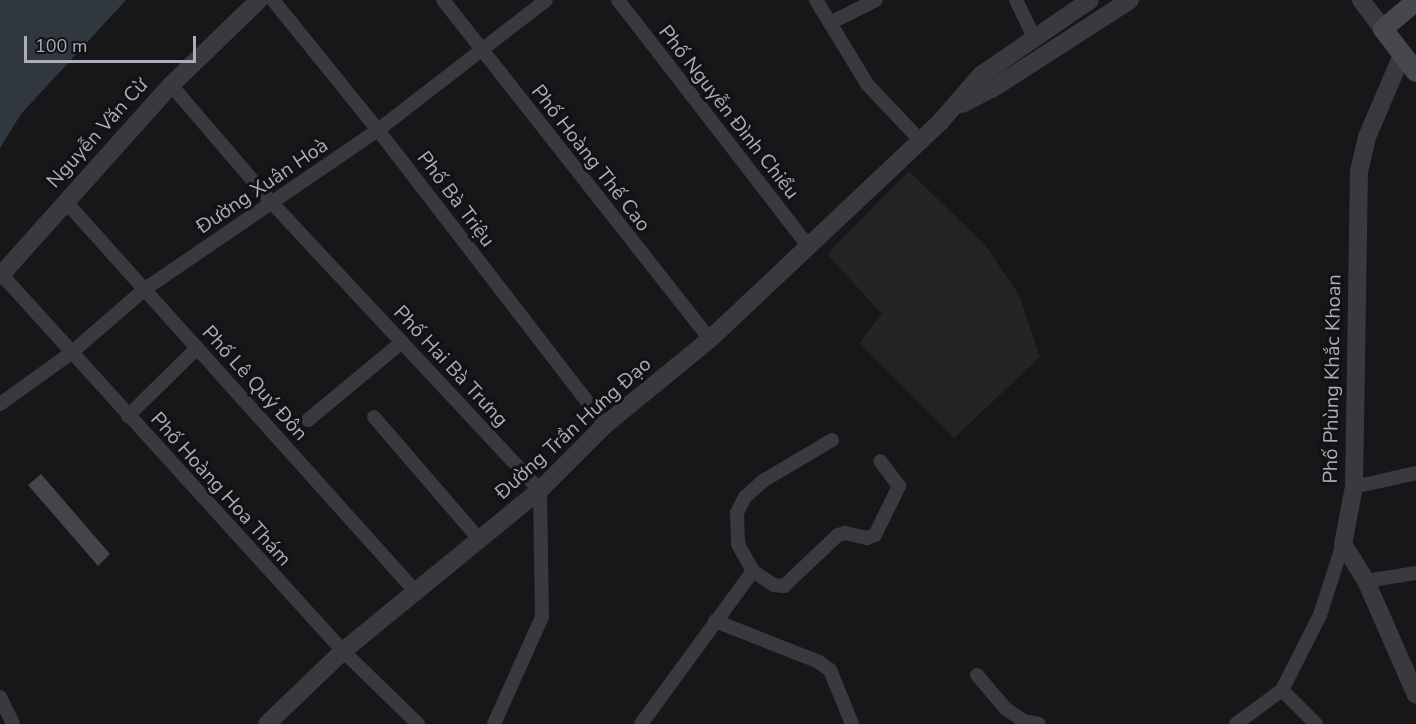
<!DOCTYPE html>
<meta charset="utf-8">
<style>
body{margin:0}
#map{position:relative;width:1416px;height:724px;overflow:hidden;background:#171719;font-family:"Nunito Sans",sans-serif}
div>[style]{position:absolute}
.built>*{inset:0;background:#242326}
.water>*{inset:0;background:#30373e}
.building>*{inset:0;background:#444449}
.minor>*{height:14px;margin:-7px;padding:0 7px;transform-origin:7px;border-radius:7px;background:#39393e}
.tertiary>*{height:18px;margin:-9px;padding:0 9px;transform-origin:9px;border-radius:9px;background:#39393e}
.secondary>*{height:20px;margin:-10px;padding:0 10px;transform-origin:10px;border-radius:10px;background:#47484e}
span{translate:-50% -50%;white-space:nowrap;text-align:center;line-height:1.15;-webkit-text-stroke:6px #121214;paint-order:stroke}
.street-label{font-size:20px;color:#aaaeb8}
.scale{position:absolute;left:24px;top:36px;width:172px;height:27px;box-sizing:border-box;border:3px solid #aaaeb8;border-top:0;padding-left:8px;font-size:18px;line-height:21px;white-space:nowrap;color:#aaaeb8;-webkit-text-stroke:4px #121214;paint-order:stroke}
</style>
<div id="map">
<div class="built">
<i style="clip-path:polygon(909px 171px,985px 245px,1019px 295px,1040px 357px,954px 438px,859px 343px,882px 314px,827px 254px)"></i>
</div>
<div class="water">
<i style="clip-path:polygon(0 0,126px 0,21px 114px,0 148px)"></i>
</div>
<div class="building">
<i style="clip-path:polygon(41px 474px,110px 554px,98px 566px,28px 485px)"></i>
</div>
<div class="minor">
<i style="left:273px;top:0;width:167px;rotate:51.1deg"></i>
<i style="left:378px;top:130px;width:372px;rotate:52.4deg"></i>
<i style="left:443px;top:0;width:432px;rotate:51.8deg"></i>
<i style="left:618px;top:0;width:312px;rotate:52.3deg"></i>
<i style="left:816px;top:0;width:98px;rotate:58.7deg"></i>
<i style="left:867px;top:84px;width:77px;rotate:46.6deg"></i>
<i style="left:1016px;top:0;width:41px;rotate:64.1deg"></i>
<i style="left:830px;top:23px;width:51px;rotate:-26.6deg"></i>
<i style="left:171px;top:85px;width:155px;rotate:49.4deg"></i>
<i style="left:272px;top:203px;width:393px;rotate:47deg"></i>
<i style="left:540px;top:490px;width:127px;rotate:89.1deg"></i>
<i style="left:542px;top:617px;width:117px;rotate:114.2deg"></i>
<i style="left:66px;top:202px;width:523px;rotate:48.1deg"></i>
<i style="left:1px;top:274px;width:509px;rotate:47.79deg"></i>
<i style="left:343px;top:651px;width:105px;rotate:44.2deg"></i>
<i style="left:0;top:404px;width:87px;rotate:-35.7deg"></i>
<i style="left:71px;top:353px;width:98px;rotate:-40.9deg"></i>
<i style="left:145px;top:289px;width:282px;rotate:-34.3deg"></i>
<i style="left:378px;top:130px;width:212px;rotate:-37.7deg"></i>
<i style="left:128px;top:416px;width:97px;rotate:-44.6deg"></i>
<i style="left:374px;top:417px;width:161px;rotate:49.3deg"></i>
<i style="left:308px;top:420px;width:122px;rotate:-39.7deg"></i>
<i style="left:832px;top:440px;width:80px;rotate:149.3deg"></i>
<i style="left:763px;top:481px;width:24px;rotate:138deg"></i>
<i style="left:745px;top:497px;width:18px;rotate:117deg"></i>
<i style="left:737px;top:513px;width:31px;rotate:88deg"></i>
<i style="left:738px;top:544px;width:31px;rotate:61deg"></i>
<i style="left:753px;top:571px;width:25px;rotate:34deg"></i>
<i style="left:774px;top:585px;width:10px;rotate:6deg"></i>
<i style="left:784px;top:586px;width:74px;rotate:-43.4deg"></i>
<i style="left:838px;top:535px;width:7px;rotate:-16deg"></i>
<i style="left:845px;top:533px;width:23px;rotate:13deg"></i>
<i style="left:867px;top:538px;width:9px;rotate:-21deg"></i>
<i style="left:875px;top:535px;width:55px;rotate:-63.9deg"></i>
<i style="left:899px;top:486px;width:31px;rotate:-127deg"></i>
<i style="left:1354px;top:487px;width:64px;rotate:-12.7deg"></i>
<i style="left:1366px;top:581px;width:51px;rotate:-9.1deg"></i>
<i style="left:715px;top:621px;width:112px;rotate:21.5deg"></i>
<i style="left:819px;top:662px;width:14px;rotate:36deg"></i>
<i style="left:830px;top:670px;width:58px;rotate:67.8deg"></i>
<i style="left:977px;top:675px;width:45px;rotate:49.5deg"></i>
<i style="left:1006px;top:709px;width:22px;rotate:34deg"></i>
<i style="left:1024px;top:721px;width:15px;rotate:11deg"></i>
<i style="left:1282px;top:690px;width:48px;rotate:45deg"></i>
<i style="left:0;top:697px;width:30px;rotate:64deg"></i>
<i style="left:641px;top:724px;width:190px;rotate:-53.8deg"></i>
<i style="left:1236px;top:724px;width:57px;rotate:-36.5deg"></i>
<i style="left:1282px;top:690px;width:84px;rotate:-63.1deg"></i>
<i style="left:1320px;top:615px;width:75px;rotate:-72.1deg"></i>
</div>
<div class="tertiary">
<i style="left:1361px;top:0;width:36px;rotate:53deg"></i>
<i style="left:1402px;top:55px;width:89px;rotate:113.1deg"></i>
<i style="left:1367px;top:137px;width:35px;rotate:103deg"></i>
<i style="left:1359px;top:171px;width:316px;rotate:90.9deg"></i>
<i style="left:1354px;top:487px;width:58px;rotate:100.9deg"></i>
<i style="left:1343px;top:544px;width:44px;rotate:58.1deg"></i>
<i style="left:1366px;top:581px;width:124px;rotate:66.3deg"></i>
<i style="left:962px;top:104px;width:34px;rotate:-27deg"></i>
<i style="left:992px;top:89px;width:164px;rotate:-32.8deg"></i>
<i style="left:0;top:276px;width:256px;rotate:-48.2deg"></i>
<i style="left:171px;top:85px;width:122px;rotate:-44deg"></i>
<i style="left:267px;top:724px;width:105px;rotate:-43.8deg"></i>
<i style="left:343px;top:651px;width:254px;rotate:-39.3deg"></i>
<i style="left:540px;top:490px;width:92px;rotate:-45deg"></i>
<i style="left:605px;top:425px;width:136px;rotate:-39.3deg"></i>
<i style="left:710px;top:339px;width:318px;rotate:-43.3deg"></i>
<i style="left:941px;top:121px;width:61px;rotate:-49deg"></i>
<i style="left:981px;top:75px;width:132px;rotate:-34.5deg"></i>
</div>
<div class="secondary">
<i style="left:1416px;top:1px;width:43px;rotate:139.7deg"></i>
<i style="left:1383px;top:29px;width:54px;rotate:52.5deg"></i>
</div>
<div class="street-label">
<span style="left:729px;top:112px;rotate:52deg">Phố Nguyễn Đình Chiểu</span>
<span style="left:97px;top:133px;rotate:-48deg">Nguyễn Văn Cừ</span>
<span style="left:591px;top:158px;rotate:52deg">Phố Hoàng Thế Cao</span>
<span style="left:262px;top:186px;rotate:-34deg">Đường Xuân Hoà</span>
<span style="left:456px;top:199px;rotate:53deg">Phố Bà Triệu</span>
<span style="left:451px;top:366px;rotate:47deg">Phố Hai Bà Trưng</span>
<span style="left:1332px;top:379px;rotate:-89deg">Phố Phùng Khắc Khoan</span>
<span style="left:255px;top:383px;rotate:48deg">Phố Lê Quý Đôn</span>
<span style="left:573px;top:428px;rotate:-42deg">Đường Trần Hưng Đạo</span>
<span style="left:221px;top:489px;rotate:48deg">Phố Hoàng Hoa Thám</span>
</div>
<div class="scale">100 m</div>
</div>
